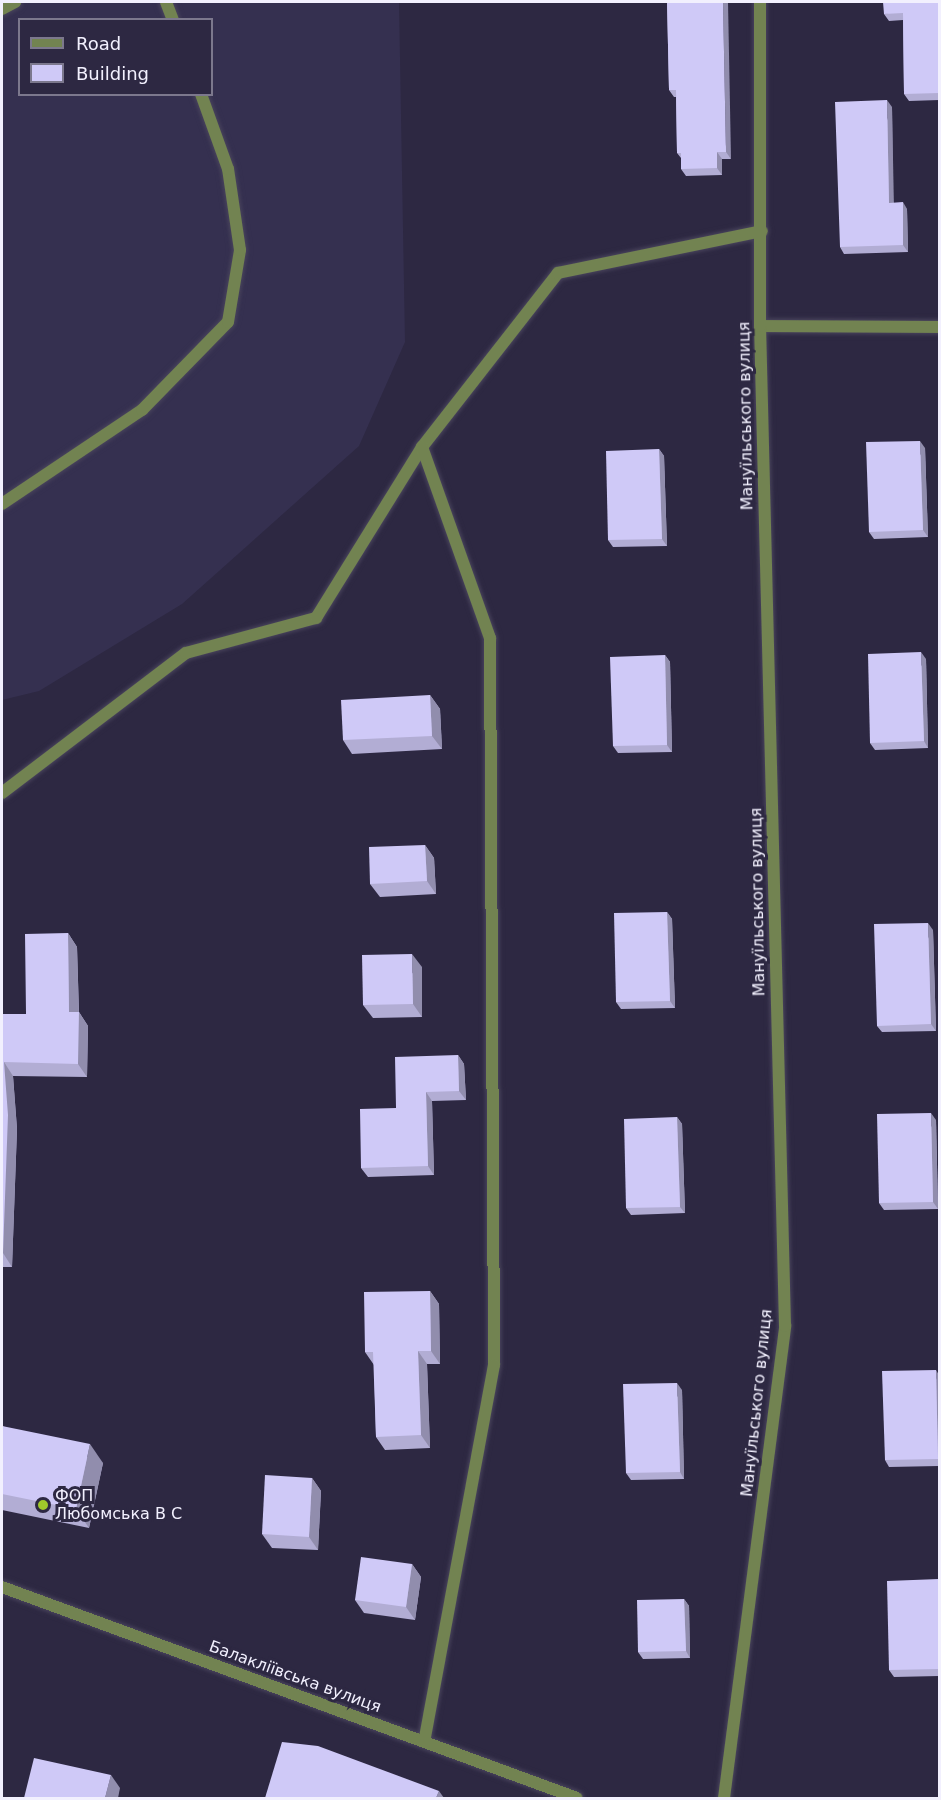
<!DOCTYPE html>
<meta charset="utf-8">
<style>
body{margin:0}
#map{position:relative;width:941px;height:1800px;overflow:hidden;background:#2d2842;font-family:"DejaVu Sans",sans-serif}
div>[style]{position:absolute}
.built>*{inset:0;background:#353050}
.roads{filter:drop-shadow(0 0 2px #49445c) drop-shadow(0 0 2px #49445c)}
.lane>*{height:12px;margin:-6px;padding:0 6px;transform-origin:6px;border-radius:6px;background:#728351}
.street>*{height:12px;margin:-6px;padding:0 6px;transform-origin:6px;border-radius:6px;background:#728351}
.wall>*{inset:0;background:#b2add4}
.shaded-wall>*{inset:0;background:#918dad}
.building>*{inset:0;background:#cfc9f7}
.dots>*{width:16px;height:16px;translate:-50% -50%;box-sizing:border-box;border:3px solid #2d2842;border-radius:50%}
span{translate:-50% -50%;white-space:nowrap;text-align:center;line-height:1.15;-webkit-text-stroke:6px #2d2842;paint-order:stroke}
.street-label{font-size:16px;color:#f2f0fe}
.poi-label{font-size:16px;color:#f2f0fe}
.left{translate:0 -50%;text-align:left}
.frame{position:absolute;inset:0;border:3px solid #f2f0fe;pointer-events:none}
.legend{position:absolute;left:18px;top:18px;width:195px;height:78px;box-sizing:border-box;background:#2d2842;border:2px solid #7c788d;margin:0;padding:8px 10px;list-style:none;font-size:18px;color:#f2f0fe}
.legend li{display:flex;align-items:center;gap:12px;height:30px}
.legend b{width:30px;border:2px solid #7c788d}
</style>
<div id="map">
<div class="built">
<i style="clip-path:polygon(evenodd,2px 2px,399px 2px,405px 342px,359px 446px,182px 604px,39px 691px,2px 700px,2px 2px,20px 20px,212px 20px,212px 94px,20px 94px,20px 20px)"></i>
</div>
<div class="roads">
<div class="lane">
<i style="left:166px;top:2px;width:19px;rotate:69deg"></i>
<i style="left:2px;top:9px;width:15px;rotate:-28deg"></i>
<i style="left:760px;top:326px;width:180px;rotate:0.3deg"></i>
<i style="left:2px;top:504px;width:169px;rotate:-33.9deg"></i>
<i style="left:142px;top:410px;width:123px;rotate:-45.7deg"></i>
<i style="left:228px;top:322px;width:73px;rotate:-80.5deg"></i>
<i style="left:240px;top:250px;width:82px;rotate:-98.4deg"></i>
<i style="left:228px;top:169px;width:80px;rotate:-109.8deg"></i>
<i style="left:2px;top:793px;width:231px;rotate:-37.3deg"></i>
<i style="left:186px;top:653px;width:135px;rotate:-15.1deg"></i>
<i style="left:316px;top:618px;width:201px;rotate:-58.2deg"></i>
<i style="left:422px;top:447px;width:221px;rotate:-52deg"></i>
<i style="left:558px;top:273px;width:208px;rotate:-11.6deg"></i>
</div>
<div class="street">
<i style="left:422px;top:447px;width:203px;rotate:70.4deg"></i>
<i style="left:490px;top:638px;width:727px;rotate:89.68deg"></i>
<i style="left:494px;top:1365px;width:382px;rotate:100.5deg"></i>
<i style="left:2px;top:1587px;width:612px;rotate:20.15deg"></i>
<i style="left:724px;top:1798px;width:476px;rotate:-82.6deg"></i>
<i style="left:785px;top:1326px;width:1000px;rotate:-91.43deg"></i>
<i style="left:760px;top:326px;width:324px;rotate:-90deg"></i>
</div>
</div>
<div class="wall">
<i style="clip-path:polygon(667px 2px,731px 159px,722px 159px,722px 175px,686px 176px,681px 169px,681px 158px,677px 153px,676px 97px,674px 97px,669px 90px)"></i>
<i style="clip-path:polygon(939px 2px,939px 100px,909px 101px,904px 94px,903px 20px,889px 21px,884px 14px)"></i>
<i style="clip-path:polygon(892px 107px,893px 203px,907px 209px,908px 252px,844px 254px,840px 247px)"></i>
<i style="clip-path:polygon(925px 448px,928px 537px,874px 539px,869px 532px)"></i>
<i style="clip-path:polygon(659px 449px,664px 456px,667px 546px,613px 547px,608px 540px)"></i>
<i style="clip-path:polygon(665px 655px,670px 662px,672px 752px,618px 753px,613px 746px)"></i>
<i style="clip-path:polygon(926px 659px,928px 748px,875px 750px,870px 743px)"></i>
<i style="clip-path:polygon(430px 695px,440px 709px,442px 749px,352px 754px,343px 740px)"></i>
<i style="clip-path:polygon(425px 845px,434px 858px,436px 894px,380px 897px,370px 884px)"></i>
<i style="clip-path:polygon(667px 912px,672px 919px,675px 1008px,621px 1009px,616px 1002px)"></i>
<i style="clip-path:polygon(933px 930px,936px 1031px,882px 1032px,877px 1026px)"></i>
<i style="clip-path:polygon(68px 933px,77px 947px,79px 1012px,88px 1026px,87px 1077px,13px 1076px,17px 1129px,12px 1267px,2px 1267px,2px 1014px,26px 1014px)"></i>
<i style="clip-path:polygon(422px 967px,422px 1017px,373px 1018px,363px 1005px)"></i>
<i style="clip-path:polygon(458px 1055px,464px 1064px,466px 1100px,432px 1101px,434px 1175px,368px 1177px,361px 1168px,396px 1108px)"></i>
<i style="clip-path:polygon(677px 1117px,682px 1124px,685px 1213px,631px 1215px,626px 1208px)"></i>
<i style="clip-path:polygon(936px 1120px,938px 1209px,884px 1210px,879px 1203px)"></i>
<i style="clip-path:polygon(430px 1291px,439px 1304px,440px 1364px,427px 1364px,430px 1448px,385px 1450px,376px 1437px,374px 1365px,365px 1352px)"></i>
<i style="clip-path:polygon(939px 1375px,939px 1466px,889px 1467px,885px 1460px)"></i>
<i style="clip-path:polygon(682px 1390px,684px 1479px,631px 1480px,626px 1473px)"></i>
<i style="clip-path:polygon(2px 1426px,103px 1463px,89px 1528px,2px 1510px)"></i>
<i style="clip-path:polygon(312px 1478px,321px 1491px,318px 1550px,272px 1548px,262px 1534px)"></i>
<i style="clip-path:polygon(412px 1564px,421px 1577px,415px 1620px,364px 1613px,355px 1600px)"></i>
<i style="clip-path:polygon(939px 1579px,939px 1676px,894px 1677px,889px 1670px)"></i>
<i style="clip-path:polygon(684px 1599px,689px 1606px,690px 1658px,643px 1659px,638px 1652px)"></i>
</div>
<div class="shaded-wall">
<i style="clip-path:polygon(723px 2px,728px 2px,731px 159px,726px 152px)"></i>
<i style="clip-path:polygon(887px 100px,892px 107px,894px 210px,889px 203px)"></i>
<i style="clip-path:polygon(717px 152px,722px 159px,722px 175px,717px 168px)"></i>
<i style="clip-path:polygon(903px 202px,907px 209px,908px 252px,903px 245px)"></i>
<i style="clip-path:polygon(920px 441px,925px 448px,928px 537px,923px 530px)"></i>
<i style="clip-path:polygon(659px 449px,664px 456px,667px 546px,662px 539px)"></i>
<i style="clip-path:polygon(921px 652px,926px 659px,928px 748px,924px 741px)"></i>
<i style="clip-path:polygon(665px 655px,670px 662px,672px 752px,667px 745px)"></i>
<i style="clip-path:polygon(430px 695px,440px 709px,442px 749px,432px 736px)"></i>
<i style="clip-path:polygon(425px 845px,434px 858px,436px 894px,427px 881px)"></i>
<i style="clip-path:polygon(667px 912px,672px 919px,675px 1008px,670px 1001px)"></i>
<i style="clip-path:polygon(928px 923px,933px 930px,936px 1031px,931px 1024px)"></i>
<i style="clip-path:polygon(68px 933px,77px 947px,79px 1016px,79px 1012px,88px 1026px,87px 1077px,78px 1064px,69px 1012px)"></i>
<i style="clip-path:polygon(412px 954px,422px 967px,422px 1017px,413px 1004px)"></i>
<i style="clip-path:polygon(458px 1055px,464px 1064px,466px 1100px,459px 1091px)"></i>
<i style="clip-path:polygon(4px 1062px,13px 1076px,17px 1129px,12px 1267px,3px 1253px)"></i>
<i style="clip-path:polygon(426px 1092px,432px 1101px,434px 1175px,428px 1166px)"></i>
<i style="clip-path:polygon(931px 1113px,936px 1120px,938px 1209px,933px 1202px)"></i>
<i style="clip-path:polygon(677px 1117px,682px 1124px,685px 1213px,680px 1207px)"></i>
<i style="clip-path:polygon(430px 1291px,439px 1304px,440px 1364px,431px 1351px)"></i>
<i style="clip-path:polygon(418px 1351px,427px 1364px,430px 1448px,421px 1435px)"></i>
<i style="clip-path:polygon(936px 1370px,939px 1375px,939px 1461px,938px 1459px)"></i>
<i style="clip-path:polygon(677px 1383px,682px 1390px,684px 1479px,680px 1472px)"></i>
<i style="clip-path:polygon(90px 1444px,103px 1463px,89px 1528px,76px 1509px)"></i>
<i style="clip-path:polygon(312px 1478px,321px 1491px,318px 1550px,309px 1537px)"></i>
<i style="clip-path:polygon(412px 1564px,421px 1577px,415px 1620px,406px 1607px)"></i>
<i style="clip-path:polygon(684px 1599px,689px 1606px,690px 1658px,686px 1651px)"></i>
<i style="clip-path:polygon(111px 1775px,120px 1788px,118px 1798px,105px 1798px)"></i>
<i style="clip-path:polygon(439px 1791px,444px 1798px,436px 1798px)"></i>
</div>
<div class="building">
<i style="clip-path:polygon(667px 2px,723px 2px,726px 152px,717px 152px,717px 168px,681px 169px,681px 153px,677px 153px,676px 90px,669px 90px)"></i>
<i style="clip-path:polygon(883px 2px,939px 2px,939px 93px,904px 94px,903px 13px,884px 14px)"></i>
<i style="clip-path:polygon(887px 100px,889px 203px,903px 202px,903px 245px,840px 247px,835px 102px)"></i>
<i style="clip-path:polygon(920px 441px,923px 530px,869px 532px,866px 442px)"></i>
<i style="clip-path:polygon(659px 449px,662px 539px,608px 540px,606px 451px)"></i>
<i style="clip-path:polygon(921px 652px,924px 741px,870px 743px,868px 654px)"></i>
<i style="clip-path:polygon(665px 655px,667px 745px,613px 746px,610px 657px)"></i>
<i style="clip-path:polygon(430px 695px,432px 736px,343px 740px,341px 700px)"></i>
<i style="clip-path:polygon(425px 845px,427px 881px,370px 884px,369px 847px)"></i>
<i style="clip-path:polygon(667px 912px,670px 1001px,616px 1002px,614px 913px)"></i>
<i style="clip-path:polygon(928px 923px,931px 1024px,877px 1026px,874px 924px)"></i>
<i style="clip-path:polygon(68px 933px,69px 1012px,79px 1012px,78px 1064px,4px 1062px,8px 1115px,3px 1253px,2px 1253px,2px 1014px,26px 1014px,25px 934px)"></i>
<i style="clip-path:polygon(412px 954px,413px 1004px,363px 1005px,362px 955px)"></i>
<i style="clip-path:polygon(458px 1055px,459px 1091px,426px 1092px,428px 1166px,361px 1168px,360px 1109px,396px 1108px,395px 1057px)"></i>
<i style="clip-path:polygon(931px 1113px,933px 1202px,879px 1203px,877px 1114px)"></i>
<i style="clip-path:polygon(677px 1117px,680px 1207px,626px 1208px,624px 1119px)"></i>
<i style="clip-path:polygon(430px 1291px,431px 1351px,418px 1351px,421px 1435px,376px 1437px,373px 1352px,365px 1352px,364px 1292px)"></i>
<i style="clip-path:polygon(936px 1370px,938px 1459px,885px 1460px,882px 1371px)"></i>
<i style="clip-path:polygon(677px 1383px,680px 1472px,626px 1473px,623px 1384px)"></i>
<i style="clip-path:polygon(2px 1426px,90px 1444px,76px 1509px,2px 1494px)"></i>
<i style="clip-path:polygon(265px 1475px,312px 1478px,309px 1537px,262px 1534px)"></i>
<i style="clip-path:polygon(361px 1557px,412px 1564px,406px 1607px,355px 1600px)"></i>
<i style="clip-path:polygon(939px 1579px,939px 1669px,889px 1670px,887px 1581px)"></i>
<i style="clip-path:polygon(684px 1599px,686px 1651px,638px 1652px,637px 1600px)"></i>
<i style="clip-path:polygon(282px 1742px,318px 1746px,439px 1791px,436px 1798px,265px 1798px)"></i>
<i style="clip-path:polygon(34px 1758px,111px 1775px,105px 1798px,24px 1798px)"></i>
</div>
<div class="dots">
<i style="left:43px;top:1505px;background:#a0c92b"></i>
</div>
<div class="street-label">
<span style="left:746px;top:416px;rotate:-91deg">Мануїльського вулиця</span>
<span style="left:758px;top:902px;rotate:-91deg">Мануїльського вулиця</span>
<span style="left:757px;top:1403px;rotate:-84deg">Мануїльського вулиця</span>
<span style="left:295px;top:1677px;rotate:20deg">Балакліївська вулиця</span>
</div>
<div class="poi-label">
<span class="left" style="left:55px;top:1505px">ФОП<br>Любомська В С</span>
</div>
<div class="frame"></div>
<ul class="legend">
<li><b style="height:8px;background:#728351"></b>Road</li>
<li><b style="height:16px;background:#cfc9f7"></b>Building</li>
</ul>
</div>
